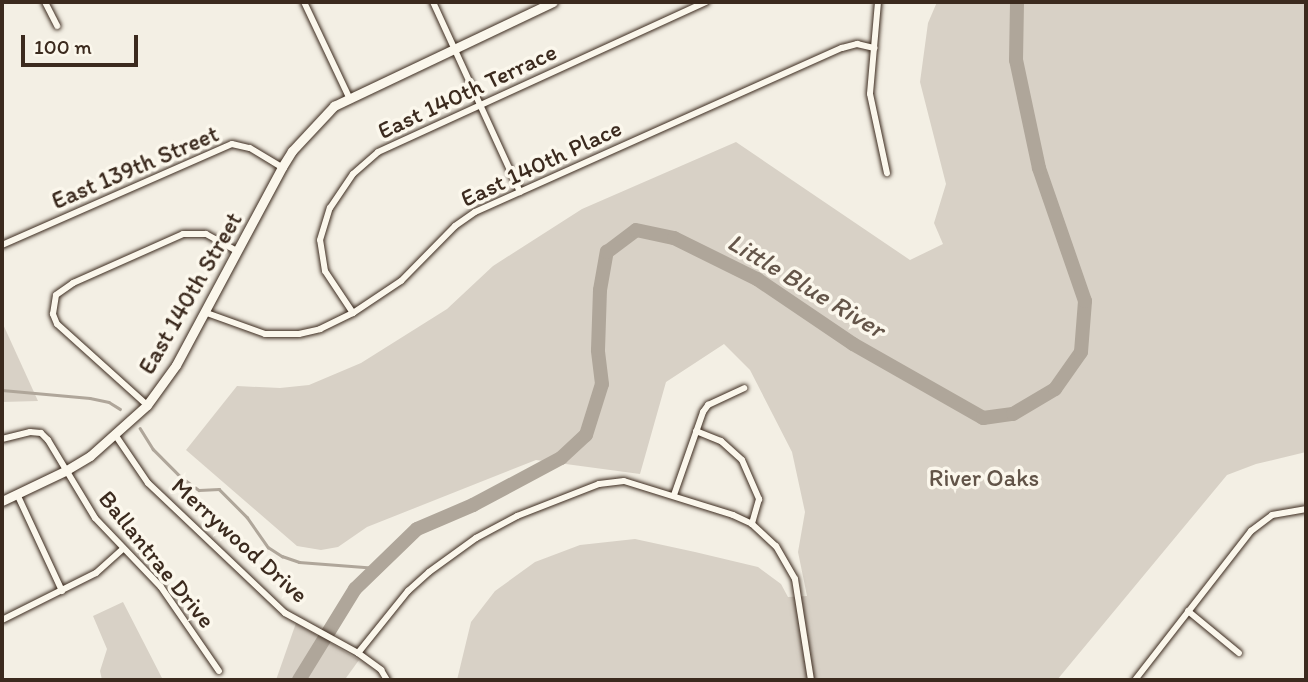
<!DOCTYPE html>
<style>
body{margin:0}
#map{position:relative;width:1308px;height:682px;overflow:hidden;background:#f3efe4;font-family:Itim,sans-serif}
div>[style]{position:absolute}
.green>*{inset:0;background:#d8d1c6}
.stream>*{height:2.5px;margin:-1.25px;padding:0 1.25px;transform-origin:1.25px;border-radius:1.25px;background:#afa69a}
.river>*{height:14px;margin:-7px;padding:0 7px;transform-origin:7px;border-radius:7px;background:#afa69a}
.roads{filter:drop-shadow(0 0 2px #3b2a1e) drop-shadow(0 0 2px #3b2a1e)}
.street>*{height:6px;margin:-3px;padding:0 3px;transform-origin:3px;border-radius:3px;background:#fbf7ec}
.secondary>*{height:9px;margin:-4.5px;padding:0 4.5px;transform-origin:4.5px;border-radius:4.5px;background:#fbf7ec}
span{translate:-50% -50%;white-space:nowrap;text-align:center;line-height:1.15;-webkit-text-stroke:7px #fbf7ec;paint-order:stroke}
.street-label{font-size:24px;color:#3b2a1e}
.park-label{font-size:24px;color:#625448}
.water-label{font-size:26px;color:#645549;font-style:italic}
.frame{position:absolute;inset:0;border:4px solid #3b2a1e;pointer-events:none}
.scale{position:absolute;left:21px;top:35px;width:117px;height:32px;box-sizing:border-box;border:4px solid #3b2a1e;border-top:0;padding-left:9px;font-size:21px;line-height:24px;white-space:nowrap;color:#3b2a1e;-webkit-text-stroke:5px #fbf7ec;paint-order:stroke}
</style>
<div id="map">
<div class="green">
<i style="clip-path:polygon(937px 2px,1306px 2px,1306px 452px,1256px 464px,1227px 475px,1057px 680px,457px 680px,471px 622px,495px 591px,535px 562px,580px 545px,635px 539px,695px 552px,758px 567px,781px 584px,788px 597px,807px 596px,798px 552px,805px 512px,792px 452px,750px 370px,724px 344px,666px 382px,640px 474px,536px 460px,367px 527px,338px 547px,321px 550px,297px 546px,186px 450px,237px 386px,280px 388px,309px 385px,361px 363px,447px 309px,493px 266px,582px 209px,736px 142px,910px 260px,943px 244px,934px 223px,946px 184px,920px 82px,928px 23px)"></i>
<i style="clip-path:polygon(2px 322px,38px 401px,2px 402px)"></i>
<i style="clip-path:polygon(123px 602px,163px 680px,102px 680px,100px 671px,107px 649px,93px 616px)"></i>
<i style="clip-path:polygon(296px 623px,359px 660px,346px 678px,276px 680px)"></i>
</div>
<div class="stream">
<i style="left:2px;top:390px;width:88px;rotate:5.2deg"></i>
<i style="left:90px;top:398px;width:19px;rotate:12deg"></i>
<i style="left:109px;top:402px;width:13px;rotate:32deg"></i>
<i style="left:140px;top:428px;width:25px;rotate:58deg"></i>
<i style="left:153px;top:449px;width:40px;rotate:45deg"></i>
<i style="left:181px;top:477px;width:22px;rotate:36deg"></i>
<i style="left:199px;top:490px;width:20px;rotate:-3deg"></i>
<i style="left:219px;top:489px;width:40px;rotate:45deg"></i>
<i style="left:247px;top:517px;width:37px;rotate:55deg"></i>
<i style="left:268px;top:547px;width:17px;rotate:33deg"></i>
<i style="left:282px;top:556px;width:18px;rotate:19deg"></i>
<i style="left:299px;top:562px;width:78px;rotate:4.4deg"></i>
</div>
<div class="river">
<i style="left:299px;top:680px;width:107px;rotate:-58.4deg"></i>
<i style="left:355px;top:589px;width:86px;rotate:-44.1deg"></i>
<i style="left:417px;top:529px;width:61px;rotate:-23.2deg"></i>
<i style="left:473px;top:505px;width:100px;rotate:-28.1deg"></i>
<i style="left:561px;top:458px;width:34px;rotate:-43deg"></i>
<i style="left:586px;top:435px;width:53px;rotate:-72.6deg"></i>
<i style="left:602px;top:384px;width:34px;rotate:-97deg"></i>
<i style="left:598px;top:350px;width:60px;rotate:-88.1deg"></i>
<i style="left:600px;top:290px;width:39px;rotate:-80deg"></i>
<i style="left:607px;top:252px;width:36px;rotate:-37deg"></i>
<i style="left:636px;top:230px;width:39px;rotate:12deg"></i>
<i style="left:674px;top:238px;width:93px;rotate:26.3deg"></i>
<i style="left:757px;top:279px;width:116px;rotate:34.1deg"></i>
<i style="left:853px;top:344px;width:150px;rotate:29.6deg"></i>
<i style="left:983px;top:418px;width:30px;rotate:-8deg"></i>
<i style="left:1013px;top:414px;width:49px;rotate:-30.8deg"></i>
<i style="left:1055px;top:389px;width:45px;rotate:-54.9deg"></i>
<i style="left:1081px;top:352px;width:51px;rotate:-85.5deg"></i>
<i style="left:1085px;top:301px;width:141px;rotate:-109.1deg"></i>
<i style="left:1039px;top:168px;width:110px;rotate:-102deg"></i>
<i style="left:1016px;top:60px;width:58px;rotate:-89deg"></i>
</div>
<div class="roads">
<div class="street">
<i style="left:45px;top:2px;width:27px;rotate:63deg"></i>
<i style="left:304px;top:2px;width:105px;rotate:64.7deg"></i>
<i style="left:433px;top:2px;width:209px;rotate:65.4deg"></i>
<i style="left:878px;top:2px;width:92px;rotate:95deg"></i>
<i style="left:870px;top:94px;width:81px;rotate:77.9deg"></i>
<i style="left:2px;top:245px;width:251px;rotate:-23.7deg"></i>
<i style="left:232px;top:144px;width:18px;rotate:13deg"></i>
<i style="left:250px;top:148px;width:37px;rotate:31deg"></i>
<i style="left:204px;top:312px;width:65px;rotate:19.8deg"></i>
<i style="left:265px;top:334px;width:34px"></i>
<i style="left:299px;top:334px;width:22px;rotate:-13deg"></i>
<i style="left:320px;top:329px;width:37px;rotate:-26deg"></i>
<i style="left:353px;top:313px;width:58px;rotate:-33.7deg"></i>
<i style="left:401px;top:281px;width:77px;rotate:-45.5deg"></i>
<i style="left:455px;top:226px;width:24px;rotate:-35deg"></i>
<i style="left:475px;top:212px;width:402px;rotate:-24.1deg"></i>
<i style="left:842px;top:48px;width:16px;rotate:-15deg"></i>
<i style="left:857px;top:44px;width:18px;rotate:13deg"></i>
<i style="left:353px;top:313px;width:50px;rotate:-123.7deg"></i>
<i style="left:325px;top:271px;width:31px;rotate:-99deg"></i>
<i style="left:320px;top:240px;width:34px;rotate:-73deg"></i>
<i style="left:330px;top:208px;width:41px;rotate:-55.9deg"></i>
<i style="left:353px;top:174px;width:33px;rotate:-41deg"></i>
<i style="left:378px;top:152px;width:361px;rotate:-24.6deg"></i>
<i style="left:147px;top:405px;width:121px;rotate:-138deg"></i>
<i style="left:57px;top:324px;width:11px;rotate:-112deg"></i>
<i style="left:53px;top:314px;width:19px;rotate:-81deg"></i>
<i style="left:56px;top:295px;width:21px;rotate:-35deg"></i>
<i style="left:73px;top:283px;width:120px;rotate:-24deg"></i>
<i style="left:183px;top:234px;width:23px"></i>
<i style="left:206px;top:234px;width:35px;rotate:29deg"></i>
<i style="left:696px;top:431px;width:27px;rotate:22deg"></i>
<i style="left:721px;top:441px;width:28px;rotate:42deg"></i>
<i style="left:742px;top:460px;width:43px;rotate:66.4deg"></i>
<i style="left:759px;top:499px;width:26px;rotate:106deg"></i>
<i style="left:116px;top:436px;width:57px;rotate:55.8deg"></i>
<i style="left:148px;top:483px;width:189px;rotate:43.5deg"></i>
<i style="left:285px;top:613px;width:83px;rotate:28.7deg"></i>
<i style="left:358px;top:653px;width:29px;rotate:36deg"></i>
<i style="left:381px;top:670px;width:12px;rotate:59deg"></i>
<i style="left:2px;top:439px;width:29px;rotate:-14deg"></i>
<i style="left:30px;top:432px;width:11px;rotate:5deg"></i>
<i style="left:41px;top:433px;width:10px;rotate:45deg"></i>
<i style="left:48px;top:440px;width:91px;rotate:58.9deg"></i>
<i style="left:95px;top:518px;width:95px;rotate:46.3deg"></i>
<i style="left:161px;top:587px;width:102px;rotate:55.4deg"></i>
<i style="left:17px;top:494px;width:107px;rotate:65.1deg"></i>
<i style="left:674px;top:495px;width:88px;rotate:-70.7deg"></i>
<i style="left:703px;top:412px;width:9px;rotate:-54deg"></i>
<i style="left:708px;top:405px;width:40px;rotate:-25deg"></i>
<i style="left:1188px;top:611px;width:66px;rotate:39.5deg"></i>
<i style="left:2px;top:620px;width:105px;rotate:-26.6deg"></i>
<i style="left:96px;top:573px;width:36px;rotate:-42deg"></i>
<i style="left:358px;top:653px;width:80px;rotate:-51.1deg"></i>
<i style="left:408px;top:591px;width:28px;rotate:-42deg"></i>
<i style="left:429px;top:572px;width:58px;rotate:-35.9deg"></i>
<i style="left:476px;top:538px;width:47px;rotate:-28.2deg"></i>
<i style="left:517px;top:516px;width:88px;rotate:-21.3deg"></i>
<i style="left:599px;top:484px;width:25px;rotate:-7deg"></i>
<i style="left:624px;top:481px;width:114px;rotate:17.3deg"></i>
<i style="left:733px;top:515px;width:21px;rotate:25deg"></i>
<i style="left:752px;top:524px;width:33px;rotate:43deg"></i>
<i style="left:776px;top:546px;width:38px;rotate:60deg"></i>
<i style="left:795px;top:579px;width:102px;rotate:81deg"></i>
<i style="left:1135px;top:680px;width:189px;rotate:-52.1deg"></i>
<i style="left:1251px;top:531px;width:26px;rotate:-37deg"></i>
<i style="left:1272px;top:515px;width:35px;rotate:-10deg"></i>
</div>
<div class="secondary">
<i style="left:2px;top:501px;width:70px;rotate:-25.5deg"></i>
<i style="left:65px;top:471px;width:29px;rotate:-31deg"></i>
<i style="left:90px;top:456px;width:76px;rotate:-41.8deg"></i>
<i style="left:147px;top:405px;width:49px;rotate:-54.1deg"></i>
<i style="left:176px;top:365px;width:225px;rotate:-61.8deg"></i>
<i style="left:282px;top:167px;width:19px;rotate:-58deg"></i>
<i style="left:292px;top:151px;width:62px;rotate:-47deg"></i>
<i style="left:334px;top:106px;width:242px;rotate:-25.4deg"></i>
</div>
</div>
<div class="street-label">
<span style="left:467px;top:91px;rotate:-25deg">East 140th Terrace</span>
<span style="left:541px;top:163px;rotate:-25deg">East 140th Place</span>
<span style="left:135px;top:167px;rotate:-23deg">East 139th Street</span>
<span style="left:190px;top:293px;rotate:-60deg">East 140th Street</span>
<span style="left:240px;top:540px;rotate:42deg">Merrywood Drive</span>
<span style="left:157px;top:559px;rotate:51deg">Ballantrae Drive</span>
</div>
<div class="park-label">
<span style="left:984px;top:478px">River Oaks</span>
</div>
<div class="water-label">
<span style="left:806px;top:286px;rotate:31deg">Little Blue River</span>
</div>
<div class="frame"></div>
<div class="scale">100 m</div>
</div>
